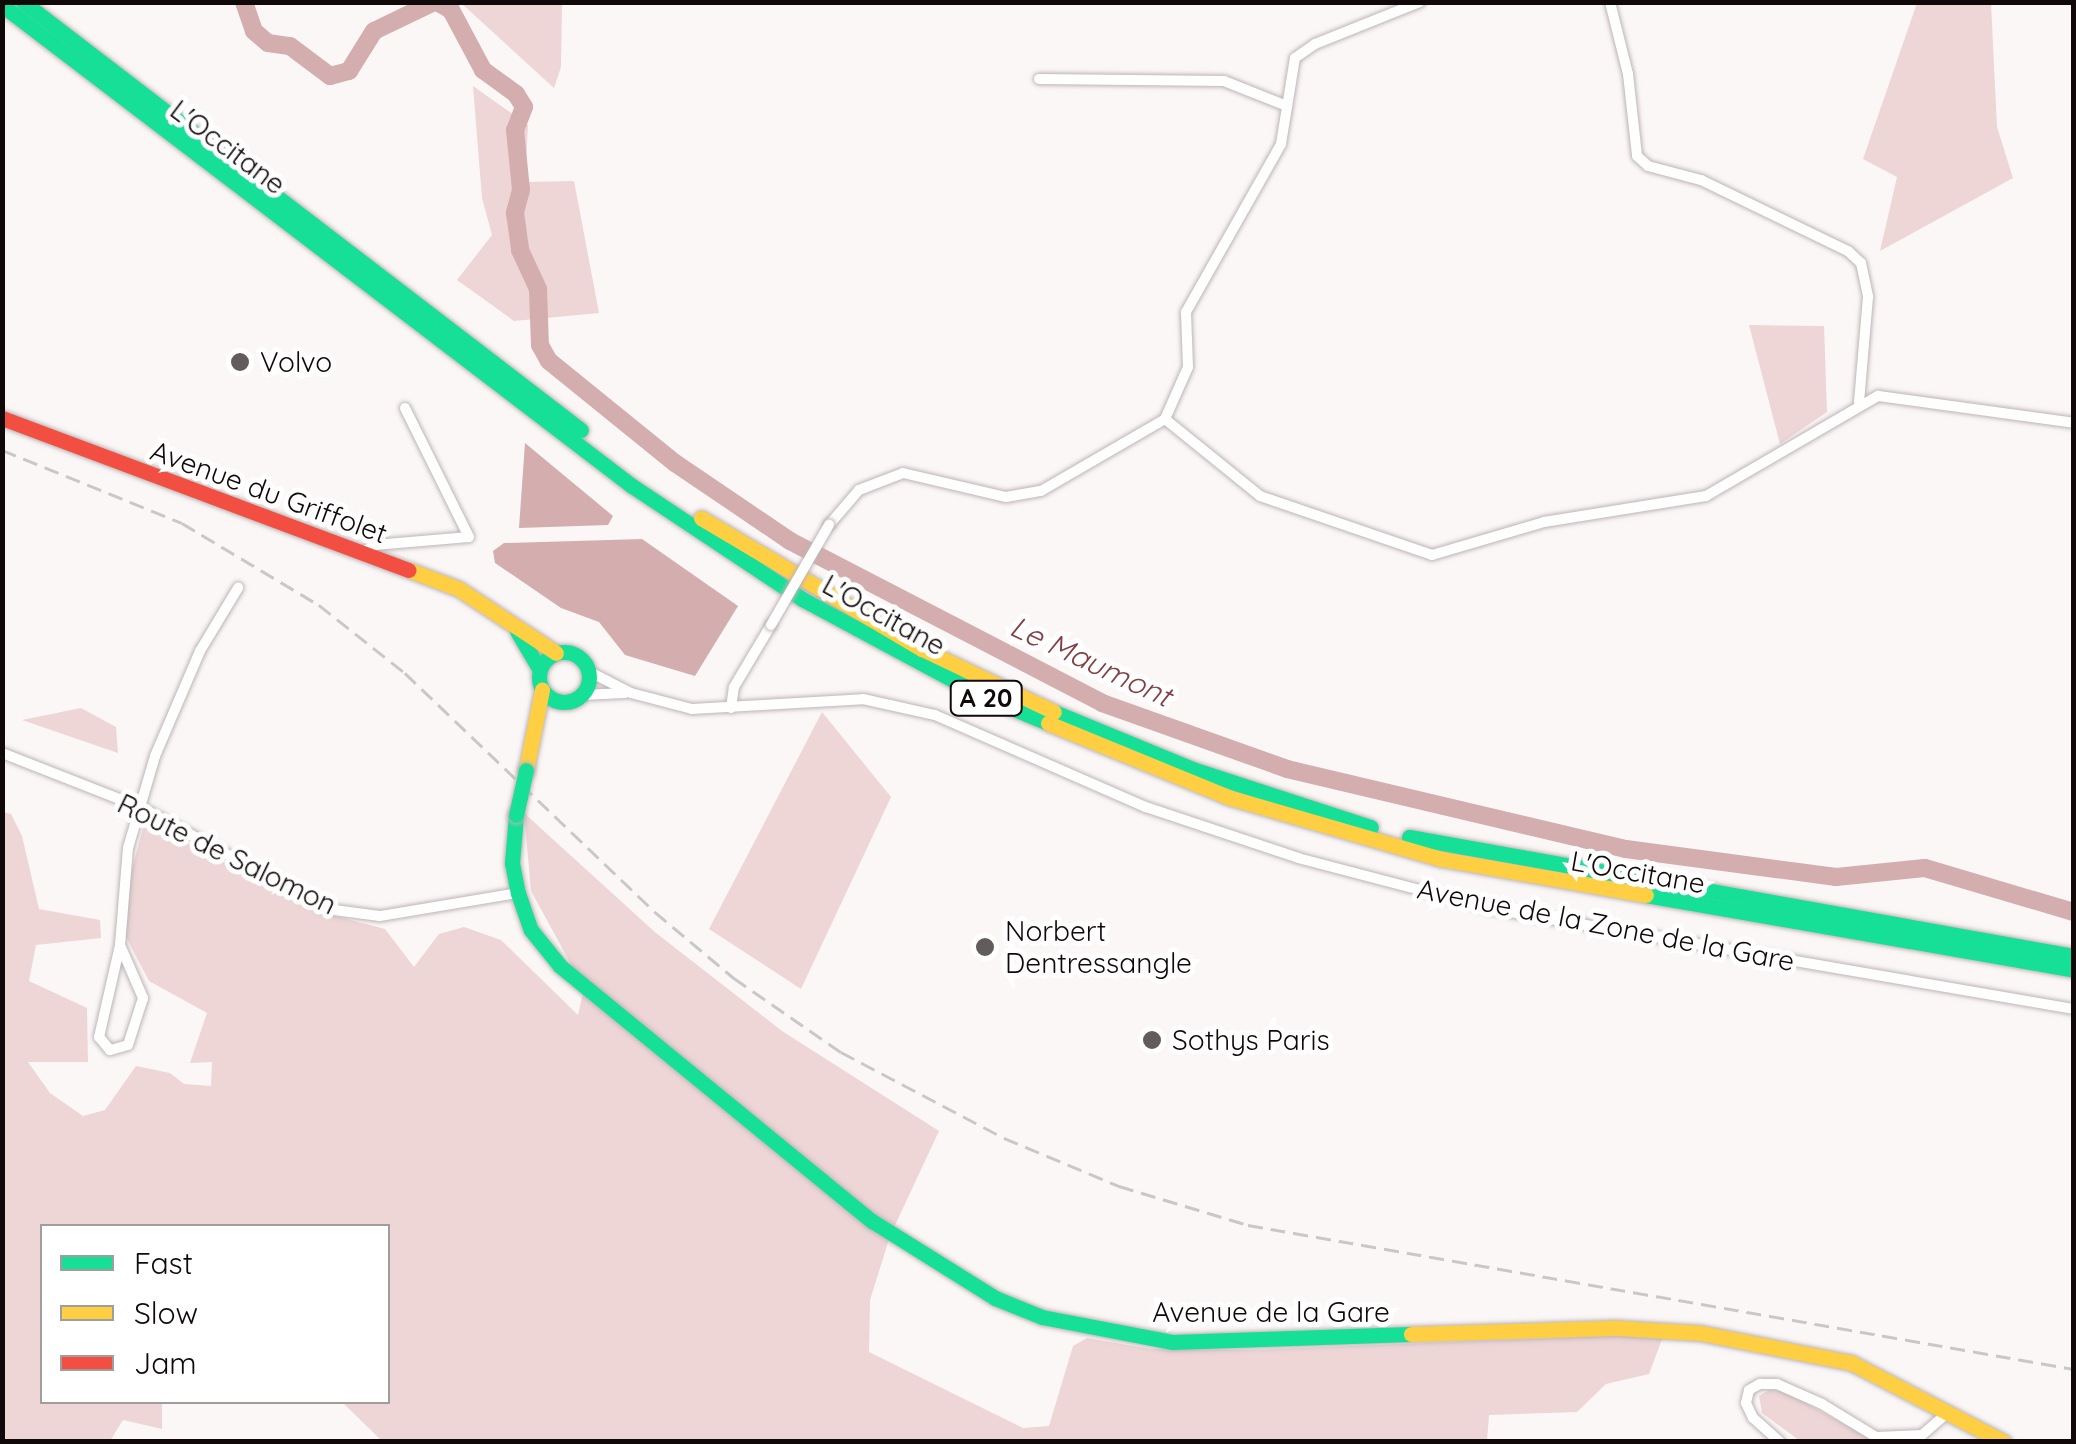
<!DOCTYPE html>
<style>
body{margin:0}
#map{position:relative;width:2076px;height:1444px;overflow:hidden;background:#fcf7f7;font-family:Quicksand,sans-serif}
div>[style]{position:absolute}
.green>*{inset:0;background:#eed5d6}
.water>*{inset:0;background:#d4adae}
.river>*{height:18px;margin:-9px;padding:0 9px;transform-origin:9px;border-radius:9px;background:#d4adae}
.roads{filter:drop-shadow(0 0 2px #bcb5b5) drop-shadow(0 0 2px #bcb5b5)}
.street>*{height:10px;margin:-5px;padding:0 5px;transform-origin:5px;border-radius:5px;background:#fffefe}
.fast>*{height:15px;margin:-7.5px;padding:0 7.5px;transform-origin:7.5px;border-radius:7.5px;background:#16e098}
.fast>.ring{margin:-7.5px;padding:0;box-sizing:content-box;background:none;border:15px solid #16e098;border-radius:50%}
.slow>*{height:15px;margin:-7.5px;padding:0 7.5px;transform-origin:7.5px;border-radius:7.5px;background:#ffcf43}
.jam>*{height:15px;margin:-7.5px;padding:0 7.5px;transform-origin:7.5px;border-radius:7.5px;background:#f24e42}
.rail>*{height:2.5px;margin-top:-1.25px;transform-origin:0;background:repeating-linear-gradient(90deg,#c9c7c7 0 15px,transparent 0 23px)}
.bridges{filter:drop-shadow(0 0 2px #bcb5b5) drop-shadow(0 0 2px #bcb5b5)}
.street-bridge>*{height:10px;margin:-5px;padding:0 5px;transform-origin:5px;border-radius:5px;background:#fffefe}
.fast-bridge>*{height:15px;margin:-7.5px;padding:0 7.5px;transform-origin:7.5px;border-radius:7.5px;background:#16e098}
.dots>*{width:28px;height:28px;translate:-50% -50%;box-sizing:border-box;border:5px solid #fff;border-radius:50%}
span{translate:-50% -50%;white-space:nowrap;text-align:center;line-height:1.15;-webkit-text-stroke:10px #fff;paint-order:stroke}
.shield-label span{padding:2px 8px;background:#fff;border:2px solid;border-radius:8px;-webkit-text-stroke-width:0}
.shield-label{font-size:25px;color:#110909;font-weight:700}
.street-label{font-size:28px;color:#110909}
.poi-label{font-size:28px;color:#110909}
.left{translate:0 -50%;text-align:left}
.water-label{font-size:30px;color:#853f44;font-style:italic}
.frame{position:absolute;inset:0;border:5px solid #110909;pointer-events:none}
.legend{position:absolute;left:40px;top:1224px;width:350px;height:180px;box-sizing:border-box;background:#fff;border:2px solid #a09d9d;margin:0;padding:12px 18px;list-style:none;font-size:30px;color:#110909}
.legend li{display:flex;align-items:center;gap:20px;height:50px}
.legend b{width:50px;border:2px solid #a09d9d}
</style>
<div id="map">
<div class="green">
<i style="clip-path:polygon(461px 3px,562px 3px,561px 67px,554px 88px)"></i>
<i style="clip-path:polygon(1917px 3px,1991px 3px,1997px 127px,2013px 178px,1880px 251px,1897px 177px,1863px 159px)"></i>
<i style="clip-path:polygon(473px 86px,528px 125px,525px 182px,574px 181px,599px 313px,514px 321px,457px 280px,492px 235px,482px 198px)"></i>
<i style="clip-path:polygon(1749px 325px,1824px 326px,1827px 412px,1780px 444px)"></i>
<i style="clip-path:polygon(81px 708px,116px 727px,118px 753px,22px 720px)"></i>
<i style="clip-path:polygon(822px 712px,891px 797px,801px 989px,709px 929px)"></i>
<i style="clip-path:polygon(2px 812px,11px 814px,22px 836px,39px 909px,100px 920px,101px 938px,36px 945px,29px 981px,87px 1008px,88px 1062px,28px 1062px,50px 1093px,83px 1116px,105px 1110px,136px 1066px,170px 1073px,184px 1084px,211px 1086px,212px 1062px,190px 1063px,207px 1013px,149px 981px,126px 937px,127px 887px,145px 821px,324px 913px,385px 929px,414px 967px,439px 934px,464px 927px,501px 940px,578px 1015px,584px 988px,531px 891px,524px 813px,656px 933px,782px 1031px,939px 1131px,890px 1236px,870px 1300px,869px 1352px,1023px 1428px,1049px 1426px,1073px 1346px,1087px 1338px,1151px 1349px,1250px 1350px,1664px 1334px,1649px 1374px,1606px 1384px,1577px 1412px,1489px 1415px,1487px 1441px,382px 1441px,342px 1402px,388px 1402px,388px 1226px,42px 1226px,42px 1402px,162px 1402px,162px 1429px,123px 1420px,110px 1441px,3px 1441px)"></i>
<i style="clip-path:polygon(1769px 1390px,1786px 1392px,1874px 1441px,1800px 1441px,1762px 1413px,1759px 1396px)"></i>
</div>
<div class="water">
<i style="clip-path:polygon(525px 443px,613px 516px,608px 525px,519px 528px)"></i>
<i style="clip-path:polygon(642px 539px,738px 606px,695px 676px,625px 655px,599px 622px,561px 608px,495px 563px,493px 551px,504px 543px)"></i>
</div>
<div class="river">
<i style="left:244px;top:2px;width:31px;rotate:71deg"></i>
<i style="left:254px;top:31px;width:18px;rotate:41deg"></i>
<i style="left:268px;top:43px;width:22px;rotate:8deg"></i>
<i style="left:290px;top:46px;width:50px;rotate:36.9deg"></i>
<i style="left:330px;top:76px;width:20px;rotate:-15deg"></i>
<i style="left:349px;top:71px;width:47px;rotate:-58deg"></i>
<i style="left:374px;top:31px;width:67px;rotate:-25.8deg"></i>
<i style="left:437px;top:2px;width:16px;rotate:30deg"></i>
<i style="left:451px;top:10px;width:68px;rotate:61.9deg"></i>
<i style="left:483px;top:70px;width:41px;rotate:36deg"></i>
<i style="left:516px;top:94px;width:15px;rotate:58deg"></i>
<i style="left:524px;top:107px;width:25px;rotate:111deg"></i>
<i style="left:515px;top:130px;width:60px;rotate:84.3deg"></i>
<i style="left:521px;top:190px;width:24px;rotate:105deg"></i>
<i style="left:515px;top:213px;width:37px;rotate:82deg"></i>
<i style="left:520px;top:250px;width:43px;rotate:65.2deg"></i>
<i style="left:538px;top:289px;width:56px;rotate:88deg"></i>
<i style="left:540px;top:345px;width:18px;rotate:61deg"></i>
<i style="left:549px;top:361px;width:162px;rotate:39deg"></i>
<i style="left:675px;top:463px;width:139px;rotate:34.1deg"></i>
<i style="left:790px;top:541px;width:352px;rotate:27.4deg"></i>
<i style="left:1102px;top:703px;width:196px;rotate:19.6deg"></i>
<i style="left:1287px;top:769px;width:348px;rotate:13.3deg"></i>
<i style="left:1626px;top:849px;width:212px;rotate:7.6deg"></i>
<i style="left:1836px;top:877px;width:89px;rotate:-5.8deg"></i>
<i style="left:1925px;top:868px;width:155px;rotate:16.5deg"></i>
</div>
<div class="roads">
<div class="street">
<i style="left:1610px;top:2px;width:74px;rotate:76deg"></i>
<i style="left:1628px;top:74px;width:82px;rotate:83.7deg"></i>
<i style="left:1637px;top:156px;width:15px;rotate:42deg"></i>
<i style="left:1648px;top:166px;width:55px;rotate:14.8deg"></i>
<i style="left:1701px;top:180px;width:163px;rotate:25.8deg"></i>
<i style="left:1848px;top:251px;width:18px;rotate:43deg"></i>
<i style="left:1861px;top:263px;width:35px;rotate:78deg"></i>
<i style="left:1868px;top:297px;width:106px;rotate:94.9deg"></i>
<i style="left:1039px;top:79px;width:185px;rotate:0.6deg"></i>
<i style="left:1224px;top:81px;width:68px;rotate:21.6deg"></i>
<i style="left:1165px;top:419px;width:122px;rotate:39deg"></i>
<i style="left:1260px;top:496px;width:182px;rotate:18.9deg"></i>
<i style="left:1432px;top:555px;width:117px;rotate:-16.4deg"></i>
<i style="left:1544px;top:522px;width:164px;rotate:-9.1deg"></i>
<i style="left:1706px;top:496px;width:199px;rotate:-30.2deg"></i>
<i style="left:1878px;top:396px;width:198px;rotate:7.8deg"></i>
<i style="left:829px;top:525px;width:46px;rotate:-49.4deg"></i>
<i style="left:859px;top:490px;width:47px;rotate:-21.1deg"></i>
<i style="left:903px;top:473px;width:106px;rotate:13.1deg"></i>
<i style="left:1006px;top:497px;width:36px;rotate:-10deg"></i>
<i style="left:1041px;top:491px;width:143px;rotate:-30.1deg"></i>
<i style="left:1165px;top:419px;width:57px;rotate:-66.1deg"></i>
<i style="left:1188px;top:367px;width:55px;rotate:-92.1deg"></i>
<i style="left:1186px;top:312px;width:193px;rotate:-60.5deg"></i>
<i style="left:1281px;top:144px;width:87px;rotate:-80.8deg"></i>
<i style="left:1295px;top:58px;width:24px;rotate:-35deg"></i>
<i style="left:1315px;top:44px;width:113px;rotate:-21.8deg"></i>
<i style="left:361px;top:553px;width:16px;rotate:-30deg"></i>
<i style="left:375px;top:545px;width:94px;rotate:-4.9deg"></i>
<i style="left:469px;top:537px;width:144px;rotate:-116.4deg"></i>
<i style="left:588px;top:671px;width:48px;rotate:27.1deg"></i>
<i style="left:631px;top:693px;width:63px;rotate:14.7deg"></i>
<i style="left:692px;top:709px;width:171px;rotate:-3.3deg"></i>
<i style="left:863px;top:699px;width:74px;rotate:12.5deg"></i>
<i style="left:935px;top:715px;width:230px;rotate:23.6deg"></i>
<i style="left:1146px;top:807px;width:160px;rotate:18.5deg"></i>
<i style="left:1298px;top:858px;width:202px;rotate:14.7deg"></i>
<i style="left:1493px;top:909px;width:590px;rotate:9.77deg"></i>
<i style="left:582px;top:695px;width:43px;rotate:-2.7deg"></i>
<i style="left:731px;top:708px;width:21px;rotate:-82deg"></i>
<i style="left:734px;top:687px;width:72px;rotate:-59.2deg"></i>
<i style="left:2px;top:753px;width:148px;rotate:21.4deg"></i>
<i style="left:140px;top:807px;width:213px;rotate:28.6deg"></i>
<i style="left:327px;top:909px;width:53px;rotate:7.5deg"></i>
<i style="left:380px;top:916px;width:140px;rotate:-9.5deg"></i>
<i style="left:120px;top:945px;width:58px;rotate:66.5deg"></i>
<i style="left:143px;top:998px;width:49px;rotate:107.7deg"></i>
<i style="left:128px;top:1045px;width:19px;rotate:164deg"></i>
<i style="left:110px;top:1050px;width:17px;rotate:-130deg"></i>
<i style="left:99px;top:1037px;width:94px;rotate:-77.1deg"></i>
<i style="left:120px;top:945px;width:97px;rotate:-85.3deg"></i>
<i style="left:128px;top:848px;width:96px;rotate:-73.6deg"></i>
<i style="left:155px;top:756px;width:114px;rotate:-66.8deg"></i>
<i style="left:200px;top:651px;width:74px;rotate:-58.9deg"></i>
<i style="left:1780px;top:1442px;width:36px;rotate:-138deg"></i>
<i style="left:1753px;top:1418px;width:17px;rotate:-115deg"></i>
<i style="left:1746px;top:1403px;width:13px;rotate:-77deg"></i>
<i style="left:1749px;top:1390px;width:13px;rotate:-29deg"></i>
<i style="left:1760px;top:1384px;width:17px"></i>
<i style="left:1777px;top:1384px;width:49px;rotate:24deg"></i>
<i style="left:1822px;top:1404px;width:63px;rotate:31.4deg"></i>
<i style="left:1876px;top:1437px;width:46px;rotate:-2.5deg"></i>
<i style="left:1922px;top:1435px;width:33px;rotate:-41deg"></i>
</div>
<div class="fast">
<i style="left:23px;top:2px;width:703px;rotate:37.49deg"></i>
<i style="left:2px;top:5px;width:793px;rotate:37.36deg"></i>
<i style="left:632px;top:486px;width:204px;rotate:33.6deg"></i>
<i style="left:802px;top:599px;width:205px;rotate:28.2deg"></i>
<i style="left:983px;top:696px;width:70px;rotate:22.6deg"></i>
<i style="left:517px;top:631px;width:45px;rotate:59.5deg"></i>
<i class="ring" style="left:539px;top:652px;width:35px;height:35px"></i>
<i style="left:1054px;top:712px;width:149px;rotate:22.4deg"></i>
<i style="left:1192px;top:769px;width:188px;rotate:18deg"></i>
<i style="left:516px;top:815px;width:48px;rotate:94.8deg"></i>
<i style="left:512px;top:863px;width:31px;rotate:79deg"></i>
<i style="left:518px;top:893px;width:39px;rotate:71deg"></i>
<i style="left:531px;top:930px;width:46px;rotate:51.1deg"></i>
<i style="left:560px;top:966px;width:403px;rotate:39.3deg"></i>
<i style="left:872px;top:1221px;width:145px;rotate:32deg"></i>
<i style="left:995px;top:1298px;width:51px;rotate:22deg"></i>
<i style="left:1042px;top:1317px;width:132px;rotate:10.9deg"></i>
<i style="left:1172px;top:1342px;width:239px;rotate:-1.9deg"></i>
<i style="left:1409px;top:837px;width:676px;rotate:10.15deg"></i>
<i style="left:1646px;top:895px;width:435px;rotate:9.9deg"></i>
</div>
<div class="slow">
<i style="left:701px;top:518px;width:257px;rotate:30.7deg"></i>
<i style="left:922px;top:649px;width:146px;rotate:25.5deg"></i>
<i style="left:409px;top:570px;width:53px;rotate:20.8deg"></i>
<i style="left:459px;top:589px;width:116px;rotate:33.4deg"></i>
<i style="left:1048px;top:723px;width:195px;rotate:22.3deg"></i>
<i style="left:1228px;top:797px;width:223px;rotate:16.2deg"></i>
<i style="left:1442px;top:859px;width:207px;rotate:10deg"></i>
<i style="left:526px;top:770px;width:82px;rotate:-78.7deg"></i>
<i style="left:1411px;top:1334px;width:207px;rotate:-1.7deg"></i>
<i style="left:1618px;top:1328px;width:83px;rotate:3.4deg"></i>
<i style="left:1701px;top:1333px;width:154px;rotate:11.2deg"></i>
<i style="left:1852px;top:1363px;width:171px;rotate:27.5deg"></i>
</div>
<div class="jam">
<i style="left:2px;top:418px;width:434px;rotate:20.5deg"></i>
</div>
</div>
<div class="rail">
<i style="left:2px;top:450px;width:194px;rotate:22.1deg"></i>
<i style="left:182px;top:523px;width:160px;rotate:30.9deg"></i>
<i style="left:319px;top:605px;width:110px;rotate:38.3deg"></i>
<i style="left:405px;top:673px;width:346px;rotate:43.7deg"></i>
<i style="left:655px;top:912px;width:103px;rotate:39.9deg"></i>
<i style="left:734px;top:978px;width:130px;rotate:34.7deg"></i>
<i style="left:841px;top:1052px;width:184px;rotate:27.8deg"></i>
<i style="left:1004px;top:1138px;width:125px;rotate:22.7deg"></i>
<i style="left:1119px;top:1186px;width:135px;rotate:16.8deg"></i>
<i style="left:1248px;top:1225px;width:838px;rotate:9.89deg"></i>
</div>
<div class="bridges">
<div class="street-bridge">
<i style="left:771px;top:625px;width:116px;rotate:-59.9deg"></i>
</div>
<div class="fast-bridge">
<i style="left:516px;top:815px;width:46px;rotate:-77.5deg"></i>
</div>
</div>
<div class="dots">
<i style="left:240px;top:362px;background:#635c5c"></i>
<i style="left:985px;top:947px;background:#635c5c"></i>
<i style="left:1152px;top:1040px;background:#635c5c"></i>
</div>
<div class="shield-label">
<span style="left:986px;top:698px">A 20</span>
</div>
<div class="street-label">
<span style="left:228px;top:147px;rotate:37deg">L'Occitane</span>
<span style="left:269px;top:492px;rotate:20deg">Avenue du Griffolet</span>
<span style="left:884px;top:615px;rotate:29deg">L'Occitane</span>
<span style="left:227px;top:854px;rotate:26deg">Route de Salomon</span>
<span style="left:1638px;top:872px;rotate:10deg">L'Occitane</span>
<span style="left:1606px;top:925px;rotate:11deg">Avenue de la Zone de la Gare</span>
<span style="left:1271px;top:1312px">Avenue de la Gare</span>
</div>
<div class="poi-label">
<span class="left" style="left:260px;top:362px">Volvo</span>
<span class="left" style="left:1005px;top:947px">Norbert<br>Dentressangle</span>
<span class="left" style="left:1172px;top:1040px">Sothys Paris</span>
</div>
<div class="water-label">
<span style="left:1091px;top:661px;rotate:25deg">Le Maumont</span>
</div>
<div class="frame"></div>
<ul class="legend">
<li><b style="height:12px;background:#16e098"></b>Fast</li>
<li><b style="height:12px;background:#ffcf43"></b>Slow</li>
<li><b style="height:12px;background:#f24e42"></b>Jam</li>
</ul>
</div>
